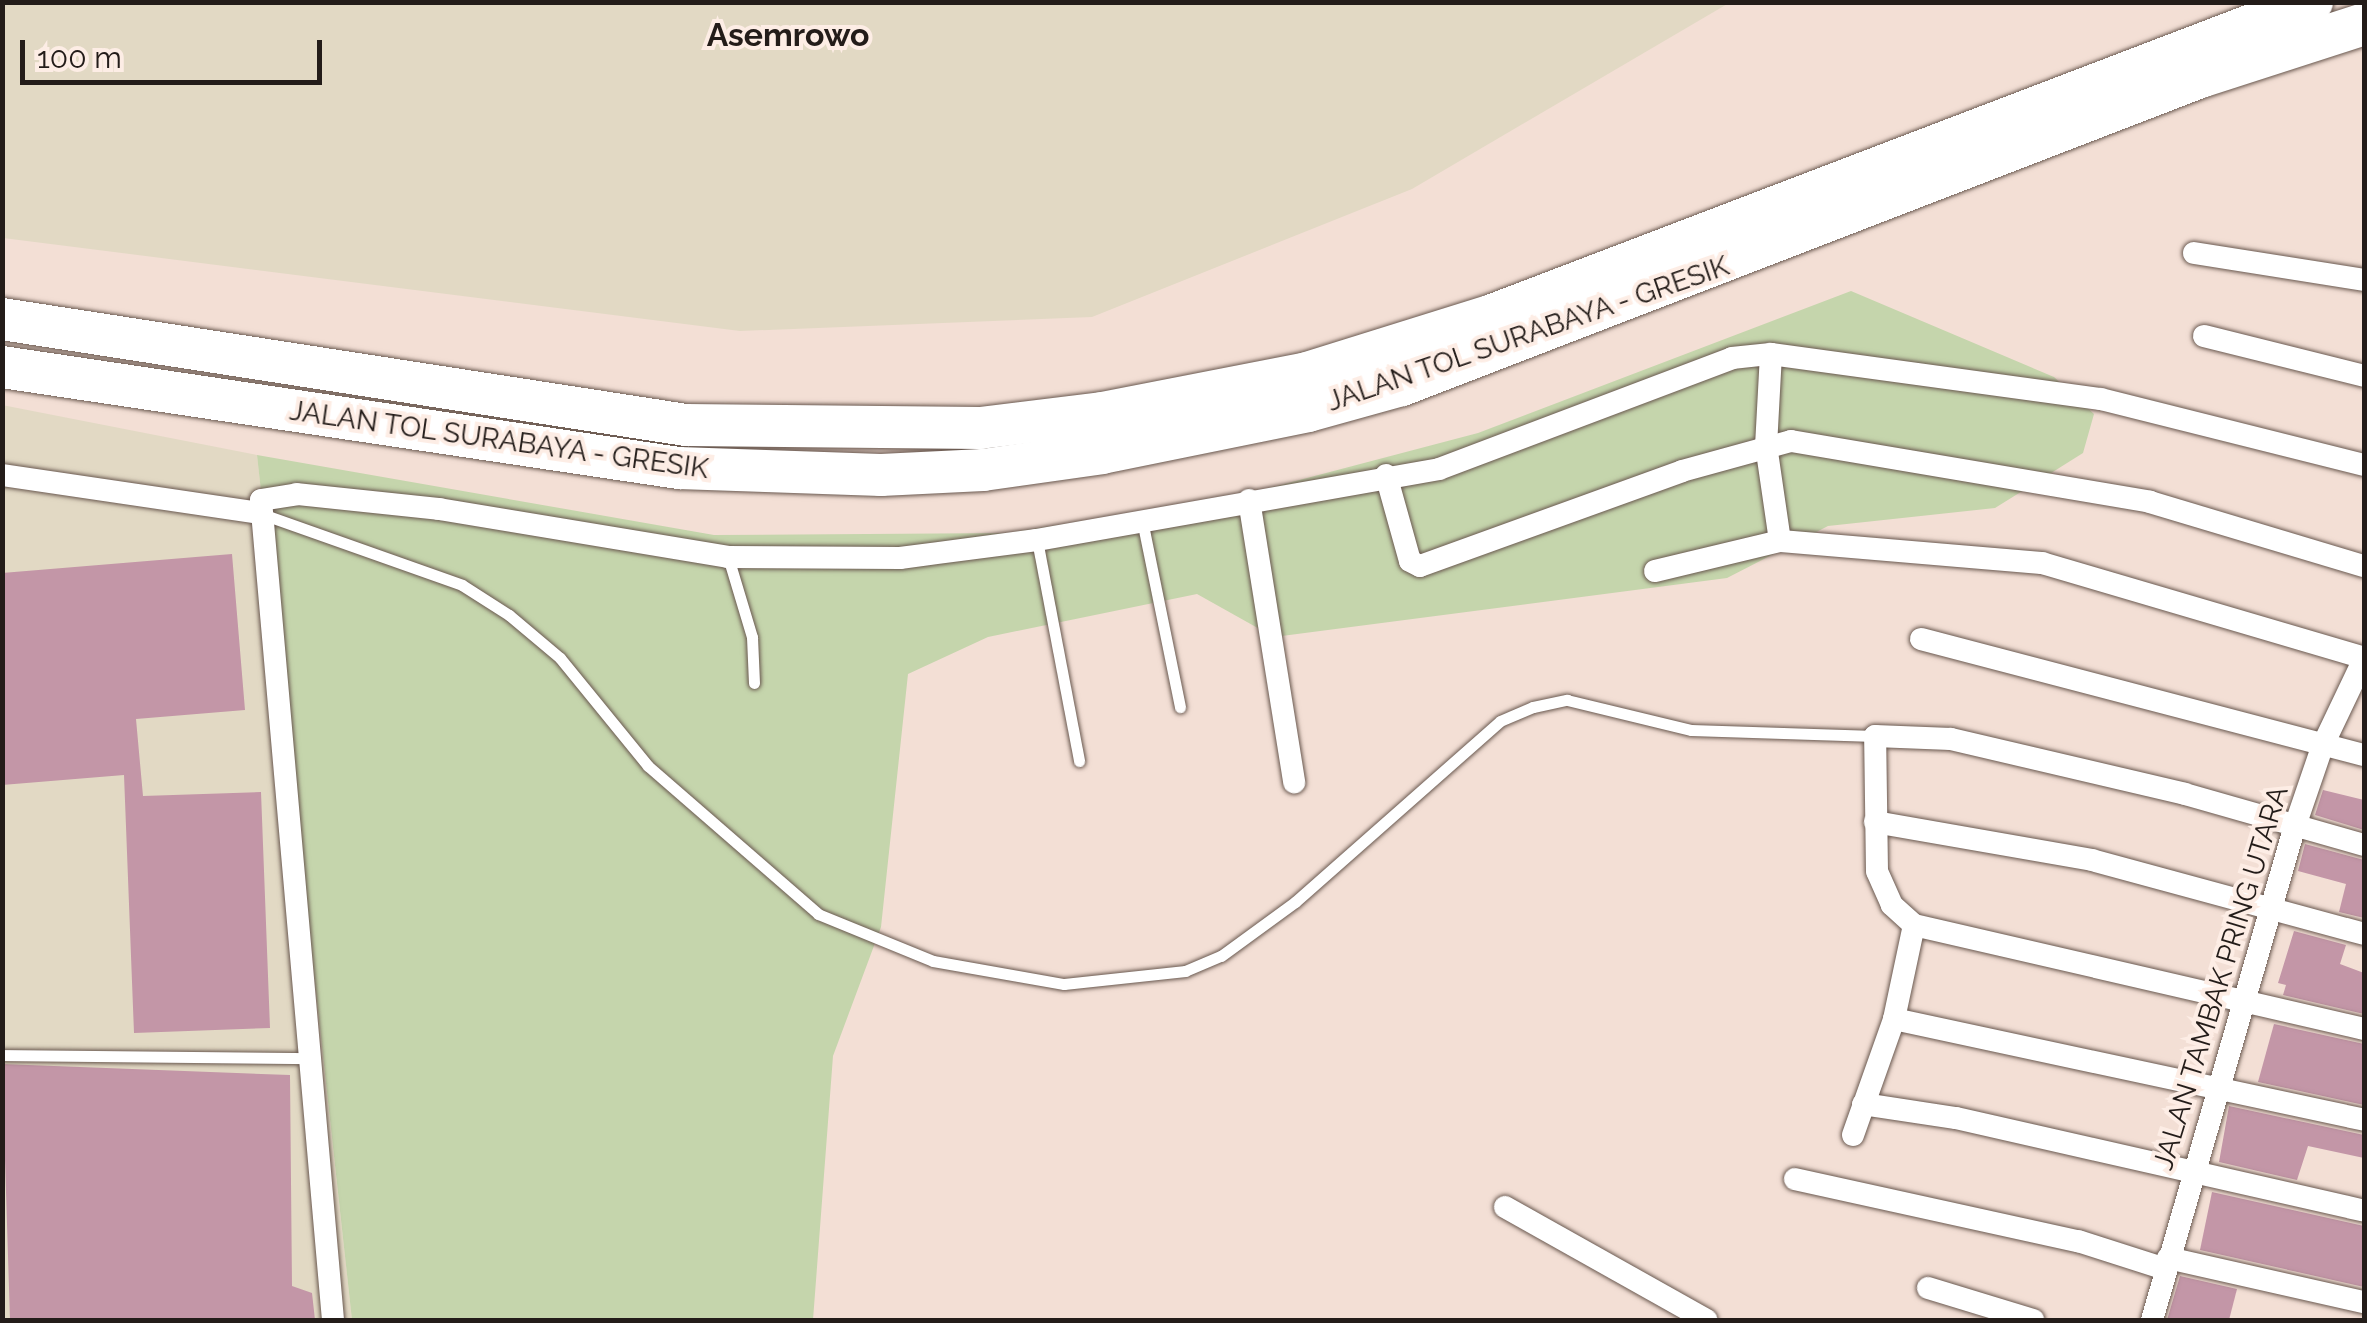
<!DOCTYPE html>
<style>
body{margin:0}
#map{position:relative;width:2367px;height:1323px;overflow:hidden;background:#f3dfd5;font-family:Raleway,sans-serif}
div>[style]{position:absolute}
.industrial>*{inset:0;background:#e2d9c4}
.green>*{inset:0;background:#c5d5ac}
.building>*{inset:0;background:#c396a7}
.roads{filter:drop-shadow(0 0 2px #69584f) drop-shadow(0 0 2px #69584f)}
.service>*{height:11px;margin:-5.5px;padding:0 5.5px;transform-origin:5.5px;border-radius:5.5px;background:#fff}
.minor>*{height:22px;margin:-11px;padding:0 11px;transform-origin:11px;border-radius:11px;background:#fff}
.motorway>*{height:42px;margin:-21px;padding:0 21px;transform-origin:21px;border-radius:21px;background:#fff}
span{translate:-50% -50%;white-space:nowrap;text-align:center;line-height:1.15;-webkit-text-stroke:8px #fdede5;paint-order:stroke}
.street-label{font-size:28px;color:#231c19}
.quarter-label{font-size:32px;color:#231c19;font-weight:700}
.frame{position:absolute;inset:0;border:5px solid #231c19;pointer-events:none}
.scale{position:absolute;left:20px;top:40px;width:302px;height:45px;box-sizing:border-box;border:5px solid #231c19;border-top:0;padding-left:12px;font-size:30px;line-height:35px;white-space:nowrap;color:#231c19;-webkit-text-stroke:8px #fdede5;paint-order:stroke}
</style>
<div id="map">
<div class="industrial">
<i style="clip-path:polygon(3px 2px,1729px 2px,1729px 3px,1412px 189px,1092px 317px,740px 331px,3px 238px)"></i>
<i style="clip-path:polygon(2px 405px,257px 455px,352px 1320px,3px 1320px)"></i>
</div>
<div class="green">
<i style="clip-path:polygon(1851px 291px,2054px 377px,2094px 414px,2083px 453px,1995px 508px,1828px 526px,1727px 578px,1274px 637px,1197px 594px,988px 637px,908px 674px,881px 927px,833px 1056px,813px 1320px,352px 1320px,257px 455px,714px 535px,1007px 533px,1231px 498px,1478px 433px)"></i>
</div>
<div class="building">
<i style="clip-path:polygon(232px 554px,245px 710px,136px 719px,143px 796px,261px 792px,270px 1028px,134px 1033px,124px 775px,2px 785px,2px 573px)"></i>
<i style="clip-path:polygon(2323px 790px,2364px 800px,2364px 830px,2315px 815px)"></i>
<i style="clip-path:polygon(2305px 844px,2364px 860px,2364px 918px,2339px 912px,2346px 884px,2298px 871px)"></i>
<i style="clip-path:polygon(2294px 931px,2346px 945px,2340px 964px,2364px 973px,2364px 1014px,2283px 995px,2286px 985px,2278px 983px)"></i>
<i style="clip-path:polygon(2274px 1024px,2364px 1044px,2364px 1105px,2258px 1082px)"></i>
<i style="clip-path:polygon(2px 1064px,290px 1075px,292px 1286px,312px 1293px,315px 1320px,10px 1320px)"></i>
<i style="clip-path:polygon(2229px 1106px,2364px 1135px,2364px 1158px,2308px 1146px,2297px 1180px,2219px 1162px)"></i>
<i style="clip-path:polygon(2212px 1192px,2364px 1226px,2364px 1287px,2200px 1250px)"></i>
<i style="clip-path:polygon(2180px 1276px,2237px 1289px,2229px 1320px,2167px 1320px)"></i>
</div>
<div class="roads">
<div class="service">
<i style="left:262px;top:514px;width:212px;rotate:19.5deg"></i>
<i style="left:462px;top:585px;width:56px;rotate:32.6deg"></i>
<i style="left:509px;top:615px;width:67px;rotate:40.1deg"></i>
<i style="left:560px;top:658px;width:139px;rotate:50.8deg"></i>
<i style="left:648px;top:766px;width:225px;rotate:41deg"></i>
<i style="left:818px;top:914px;width:124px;rotate:22.2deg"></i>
<i style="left:933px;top:961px;width:133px;rotate:10deg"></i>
<i style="left:1064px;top:984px;width:122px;rotate:-6.1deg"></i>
<i style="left:1185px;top:971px;width:39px;rotate:-23deg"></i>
<i style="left:1221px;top:956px;width:92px;rotate:-36.1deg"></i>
<i style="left:1295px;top:902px;width:273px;rotate:-41.4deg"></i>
<i style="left:1500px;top:721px;width:36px;rotate:-23deg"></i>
<i style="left:1533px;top:707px;width:35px;rotate:-12deg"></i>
<i style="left:1567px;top:700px;width:128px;rotate:13.6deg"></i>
<i style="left:1691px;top:730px;width:184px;rotate:1.9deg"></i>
<i style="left:1142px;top:520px;width:191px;rotate:78.5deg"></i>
<i style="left:1037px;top:540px;width:225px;rotate:79.2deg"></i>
<i style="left:728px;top:557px;width:84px;rotate:73.3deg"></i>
<i style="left:752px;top:637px;width:46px;rotate:87.5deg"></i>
<i style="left:2px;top:1055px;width:309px;rotate:0.6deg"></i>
</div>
<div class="minor">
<i style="left:2194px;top:253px;width:172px;rotate:9deg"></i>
<i style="left:2204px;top:336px;width:165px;rotate:14deg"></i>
<i style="left:1771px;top:354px;width:91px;rotate:93.1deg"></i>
<i style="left:1766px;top:445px;width:97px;rotate:81.7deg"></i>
<i style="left:2px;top:475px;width:259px;rotate:8.4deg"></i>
<i style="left:1386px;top:475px;width:89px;rotate:74.4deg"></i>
<i style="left:1410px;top:561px;width:11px;rotate:27deg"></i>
<i style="left:1420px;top:566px;width:279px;rotate:-19.9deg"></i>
<i style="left:1682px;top:471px;width:113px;rotate:-15.4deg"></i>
<i style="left:1791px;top:441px;width:364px;rotate:9.6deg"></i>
<i style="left:2150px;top:502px;width:223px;rotate:16.7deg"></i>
<i style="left:1249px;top:500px;width:286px;rotate:80.9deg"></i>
<i style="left:1655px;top:571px;width:129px;rotate:-13.5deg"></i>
<i style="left:1780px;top:541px;width:263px;rotate:4.8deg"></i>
<i style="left:2042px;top:563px;width:336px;rotate:16.4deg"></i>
<i style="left:1921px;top:639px;width:458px;rotate:14.7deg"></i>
<i style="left:1875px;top:822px;width:220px;rotate:9.9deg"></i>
<i style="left:2092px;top:860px;width:282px;rotate:15.2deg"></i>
<i style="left:1914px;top:925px;width:462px;rotate:13deg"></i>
<i style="left:1894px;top:1019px;width:481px;rotate:12.1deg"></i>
<i style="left:1863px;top:1104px;width:94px;rotate:8.6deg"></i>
<i style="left:1956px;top:1118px;width:418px;rotate:12.8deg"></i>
<i style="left:1853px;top:1135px;width:123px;rotate:-70.5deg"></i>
<i style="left:1894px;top:1019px;width:96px;rotate:-78deg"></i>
<i style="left:1914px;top:925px;width:30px;rotate:-138deg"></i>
<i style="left:1892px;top:905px;width:37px;rotate:-114deg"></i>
<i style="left:1877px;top:871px;width:135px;rotate:-90.8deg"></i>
<i style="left:1875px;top:736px;width:76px;rotate:2.3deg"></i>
<i style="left:1951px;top:739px;width:240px;rotate:13.2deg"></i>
<i style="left:2185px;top:794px;width:186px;rotate:15.9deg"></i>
<i style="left:1795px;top:1179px;width:290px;rotate:12.4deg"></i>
<i style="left:2078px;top:1241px;width:91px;rotate:17.8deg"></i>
<i style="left:1505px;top:1207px;width:231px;rotate:29.3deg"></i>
<i style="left:2168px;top:1258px;width:201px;rotate:12.7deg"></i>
<i style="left:1928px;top:1288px;width:110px;rotate:16.9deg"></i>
<i style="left:333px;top:1320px;width:823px;rotate:-95.02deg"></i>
<i style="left:261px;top:500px;width:36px;rotate:-9deg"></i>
<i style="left:297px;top:494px;width:143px;rotate:6deg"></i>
<i style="left:439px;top:509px;width:293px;rotate:9.4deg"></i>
<i style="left:728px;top:557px;width:172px;rotate:0.3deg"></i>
<i style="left:900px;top:558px;width:138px;rotate:-7.5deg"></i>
<i style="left:1037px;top:540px;width:408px;rotate:-10deg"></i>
<i style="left:1439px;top:469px;width:313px;rotate:-20.7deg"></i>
<i style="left:1732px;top:358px;width:39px;rotate:-6deg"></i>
<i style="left:1771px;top:354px;width:333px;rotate:7.8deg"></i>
<i style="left:2101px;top:399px;width:271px;rotate:14.1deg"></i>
<i style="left:2152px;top:1320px;width:511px;rotate:-73.87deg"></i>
<i style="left:2294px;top:829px;width:87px;rotate:-71.1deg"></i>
<i style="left:2322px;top:747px;width:98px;rotate:-64.5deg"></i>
</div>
<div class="motorway">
<i style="left:2px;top:319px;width:692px;rotate:8.81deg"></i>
<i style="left:686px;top:425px;width:294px;rotate:0.6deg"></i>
<i style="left:980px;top:428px;width:123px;rotate:-7deg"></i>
<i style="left:1102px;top:413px;width:209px;rotate:-11deg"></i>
<i style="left:1307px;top:373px;width:192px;rotate:-17.3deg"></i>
<i style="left:1490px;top:316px;width:880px;rotate:-20.91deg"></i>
<i style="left:2px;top:367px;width:684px;rotate:8.49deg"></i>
<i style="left:679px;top:468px;width:202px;rotate:2deg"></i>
<i style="left:881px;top:475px;width:102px;rotate:-2.8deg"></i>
<i style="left:983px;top:470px;width:120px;rotate:-8.1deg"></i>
<i style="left:1102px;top:453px;width:210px;rotate:-11.5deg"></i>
<i style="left:1308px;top:411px;width:98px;rotate:-15.5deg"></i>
<i style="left:1402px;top:385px;width:855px;rotate:-21.1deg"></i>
<i style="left:2200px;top:77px;width:172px;rotate:-17.9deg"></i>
</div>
</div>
<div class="street-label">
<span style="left:1528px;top:334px;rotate:-19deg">JALAN TOL SURABAYA - GRESIK</span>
<span style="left:499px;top:440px;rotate:8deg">JALAN TOL SURABAYA - GRESIK</span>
<span style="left:2221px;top:978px;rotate:-73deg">JALAN TAMBAK PRING UTARA</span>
</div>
<div class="quarter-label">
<span style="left:788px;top:35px">Asemrowo</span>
</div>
<div class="frame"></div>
<div class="scale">100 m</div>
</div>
